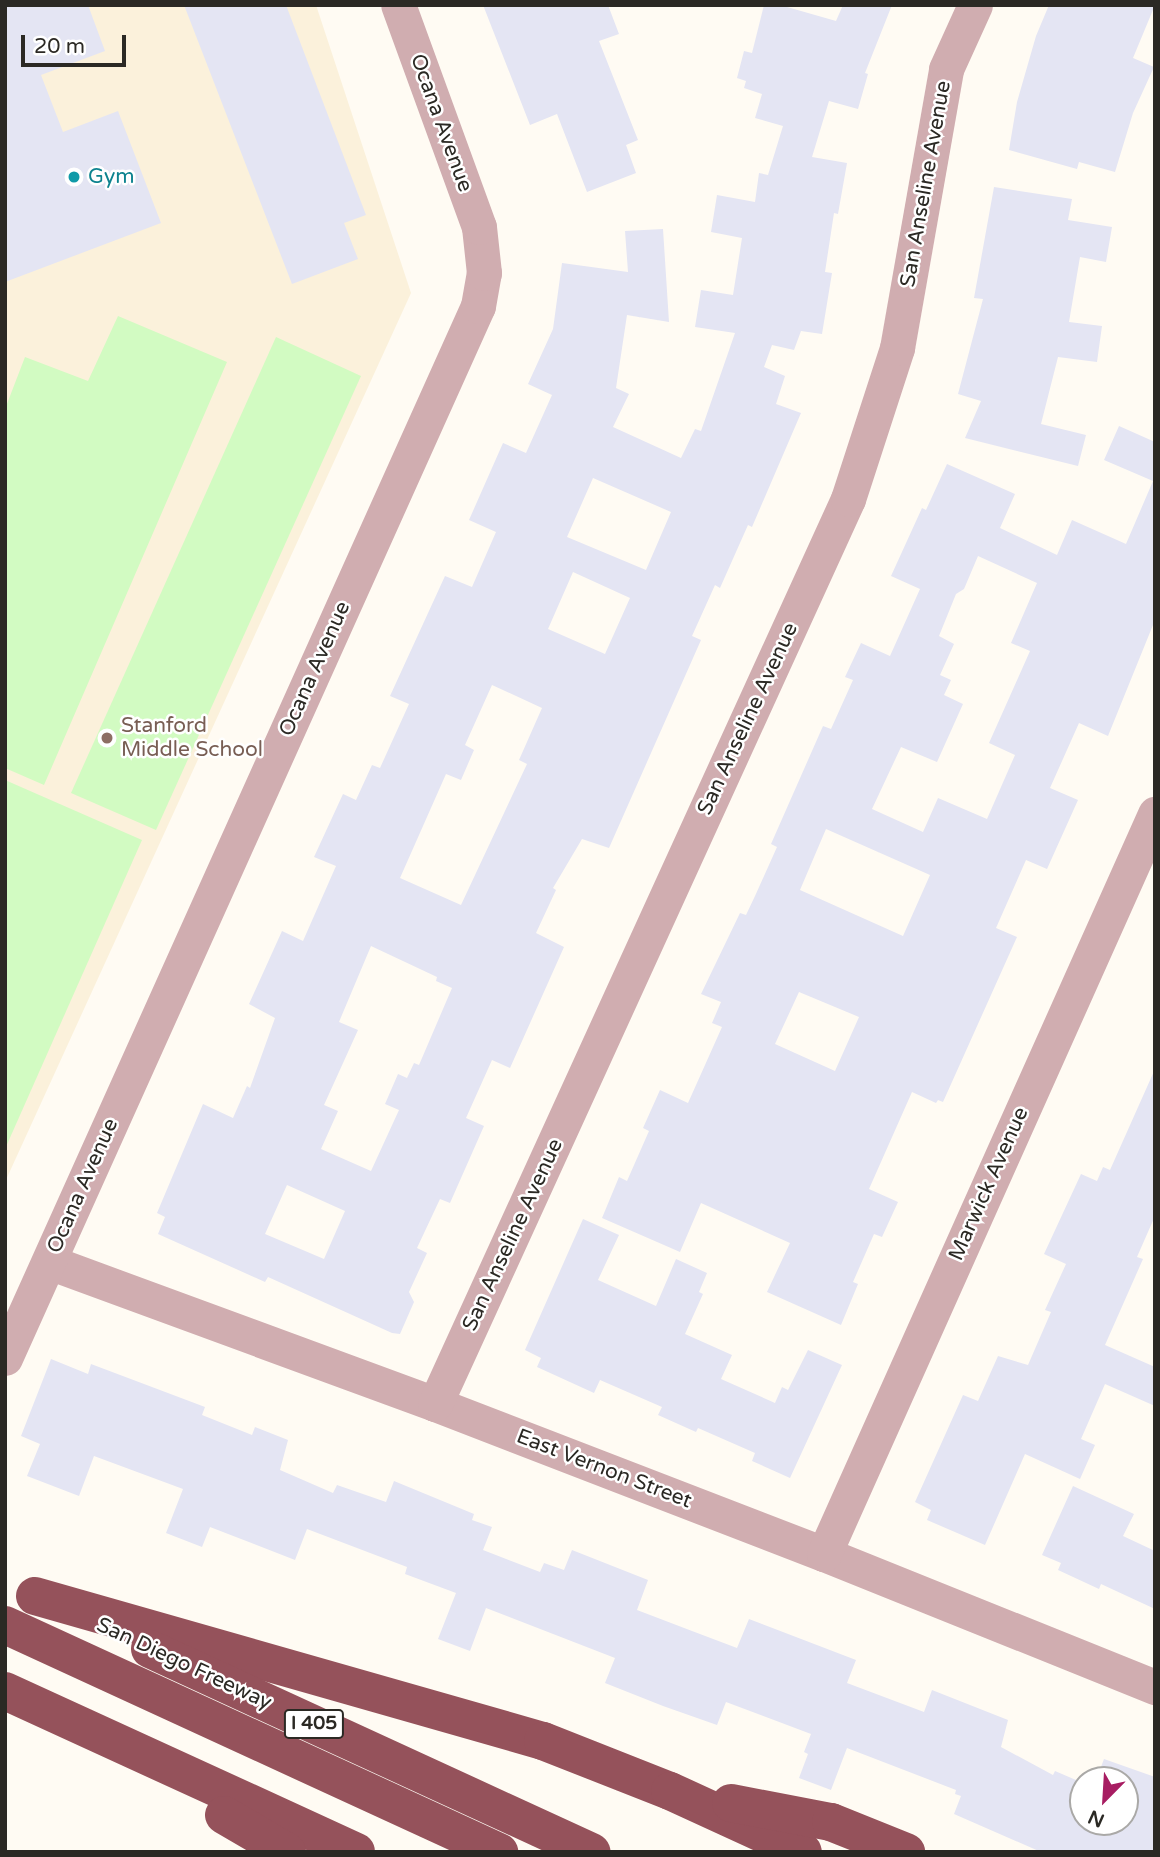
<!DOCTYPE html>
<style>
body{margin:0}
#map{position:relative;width:1160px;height:1857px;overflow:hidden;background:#fffbf3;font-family:"Varela Round",sans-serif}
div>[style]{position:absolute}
.education>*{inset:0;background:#fbf1db}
.green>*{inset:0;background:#d2fbc2}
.building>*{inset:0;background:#e4e5f3}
.minor>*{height:35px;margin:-17.5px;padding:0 17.5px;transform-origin:17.5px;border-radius:17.5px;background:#d0adb0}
.motorway>*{height:38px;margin:-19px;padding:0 19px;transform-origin:19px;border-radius:19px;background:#95525b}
.dots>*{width:19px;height:19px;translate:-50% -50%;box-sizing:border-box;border:4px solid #fff;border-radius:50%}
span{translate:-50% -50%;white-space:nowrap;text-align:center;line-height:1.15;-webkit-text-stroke:5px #fff;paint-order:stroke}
.shield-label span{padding:2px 5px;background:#fff;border:2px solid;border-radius:5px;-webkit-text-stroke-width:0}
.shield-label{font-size:19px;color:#2b2924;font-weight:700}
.street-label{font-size:21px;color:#2b2924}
.culture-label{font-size:21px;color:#0d838f}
.left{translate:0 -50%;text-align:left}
.education-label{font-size:21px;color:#785e54}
.frame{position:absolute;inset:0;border:7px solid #2b2924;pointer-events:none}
.north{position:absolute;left:1069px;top:1766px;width:70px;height:70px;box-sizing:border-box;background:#fff;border:2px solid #aaa9a7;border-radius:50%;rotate:204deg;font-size:19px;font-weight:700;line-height:28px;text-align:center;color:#2b2924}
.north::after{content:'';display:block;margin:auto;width:24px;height:32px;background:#a71d62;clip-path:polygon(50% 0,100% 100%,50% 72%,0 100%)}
.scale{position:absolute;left:21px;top:35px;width:105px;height:32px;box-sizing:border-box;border:4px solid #2b2924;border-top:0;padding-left:9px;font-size:21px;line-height:24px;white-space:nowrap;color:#2b2924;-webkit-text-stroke:5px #fff;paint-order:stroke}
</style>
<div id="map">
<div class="education">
<i style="clip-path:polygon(5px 5px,316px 5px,411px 293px,5px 1182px)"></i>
</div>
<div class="green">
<i style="clip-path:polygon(118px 316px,227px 362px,44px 785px,5px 768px,5px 409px,25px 357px,88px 381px)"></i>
<i style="clip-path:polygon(276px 337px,361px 376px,156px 830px,71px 793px)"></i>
<i style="clip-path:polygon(5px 780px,142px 840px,5px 1149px)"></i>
</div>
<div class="building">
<i style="clip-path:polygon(5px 5px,88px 5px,105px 51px,41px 75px,63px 132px,118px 111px,161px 223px,5px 282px)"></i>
<i style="clip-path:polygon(184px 5px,286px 5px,366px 215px,344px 223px,358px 259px,292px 284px)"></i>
<i style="clip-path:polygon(483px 5px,608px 5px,619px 34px,599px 41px,638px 140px,626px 145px,636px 173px,587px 192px,557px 114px,530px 125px)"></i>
<i style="clip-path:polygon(evenodd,764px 5px,780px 5px,836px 21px,843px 5px,892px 5px,865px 73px,868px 74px,858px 109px,829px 101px,812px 157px,847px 163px,838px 214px,834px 213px,825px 272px,832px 273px,822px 334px,801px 331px,794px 350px,772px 345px,764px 367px,785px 376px,776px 404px,801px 413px,752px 527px,748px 525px,720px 588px,715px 585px,692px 636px,701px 640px,609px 848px,582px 839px,553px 888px,556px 890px,536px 933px,564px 947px,510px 1068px,492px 1060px,466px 1118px,484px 1126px,450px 1203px,440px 1199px,417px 1248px,427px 1253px,409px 1292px,414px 1302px,400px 1334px,392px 1333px,268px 1277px,265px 1282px,158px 1234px,165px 1217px,157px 1213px,203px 1104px,233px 1118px,247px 1086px,250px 1088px,275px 1018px,249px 1004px,282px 931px,303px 941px,336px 866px,314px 857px,343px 794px,356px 800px,372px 765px,380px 768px,409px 704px,390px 696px,445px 576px,472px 587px,496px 532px,469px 520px,503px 443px,526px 453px,552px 395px,528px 384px,553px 329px,562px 263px,628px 272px,625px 231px,663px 229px,669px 322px,627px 315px,616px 388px,629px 394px,613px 427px,681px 458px,695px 429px,701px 431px,735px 333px,695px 327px,701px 290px,733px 295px,742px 238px,711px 232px,717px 195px,755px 202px,759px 173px,768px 175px,783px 126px,755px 118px,762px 94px,744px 88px,746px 81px,737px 78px,744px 51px,752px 53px,764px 5px,593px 478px,671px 512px,646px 570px,567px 537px,593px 478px,764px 5px,573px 572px,630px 598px,605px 654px,548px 629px,573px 572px,764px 5px,492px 685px,542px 708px,519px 760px,527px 764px,461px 905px,400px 878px,446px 774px,461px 780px,474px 750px,465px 745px,492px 685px,764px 5px,371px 946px,437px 977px,436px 981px,452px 988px,419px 1065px,414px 1063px,407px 1078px,398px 1074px,385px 1104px,399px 1110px,371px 1171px,321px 1149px,338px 1111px,324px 1105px,358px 1030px,339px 1022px,371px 946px,764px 5px,287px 1185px,345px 1211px,324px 1259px,265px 1234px,287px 1185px)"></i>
<i style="clip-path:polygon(1049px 5px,1155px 5px,1133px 58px,1154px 67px,1133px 113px,1115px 172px,1079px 162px,1077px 169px,1009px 150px,1017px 102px,1036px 36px)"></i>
<i style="clip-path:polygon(994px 187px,1072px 199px,1068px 220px,1112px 227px,1106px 262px,1080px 257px,1069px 322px,1102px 326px,1097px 362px,1058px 357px,1041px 424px,1086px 435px,1078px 466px,965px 438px,981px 401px,958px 394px,983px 299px,974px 298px)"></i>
<i style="clip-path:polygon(evenodd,1119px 426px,1155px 442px,1155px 620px,1108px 736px,1079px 723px,1050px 788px,1078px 800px,1047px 869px,1026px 860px,996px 928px,1017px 937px,943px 1102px,938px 1100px,936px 1103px,912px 1092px,869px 1189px,898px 1202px,882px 1237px,874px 1234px,853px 1282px,858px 1284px,841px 1325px,767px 1292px,790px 1243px,701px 1203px,680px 1252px,602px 1218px,619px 1177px,627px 1181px,649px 1131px,643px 1128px,660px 1090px,688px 1103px,722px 1027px,712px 1023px,721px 1002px,701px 994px,740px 913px,746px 915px,755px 896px,777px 847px,771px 844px,823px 726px,831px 729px,853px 680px,845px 677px,861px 643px,890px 656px,920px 589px,891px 576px,922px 508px,926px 510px,947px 464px,1015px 494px,1000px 528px,1057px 555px,1072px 520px,1126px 544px,1153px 481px,1104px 460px,1119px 426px,978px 556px,1037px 583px,1011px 643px,1030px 651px,989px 743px,1015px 755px,987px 819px,938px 798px,923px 832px,872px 809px,901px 747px,937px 762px,963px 704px,944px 695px,951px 680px,940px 675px,954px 644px,939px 636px,956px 594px,964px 589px,978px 556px,1119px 426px,826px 829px,930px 875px,903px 936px,800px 890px,826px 829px,1119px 426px,799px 992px,859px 1017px,835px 1071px,775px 1044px,799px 992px)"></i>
<i style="clip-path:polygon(1155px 1069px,1155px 1216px,1137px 1257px,1143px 1259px,1105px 1345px,1155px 1367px,1155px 1406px,1105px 1384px,1081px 1439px,1095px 1445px,1080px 1479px,1025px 1454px,985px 1545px,927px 1520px,931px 1510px,915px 1502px,963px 1395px,978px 1401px,998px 1356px,1028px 1365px,1051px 1312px,1045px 1310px,1066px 1264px,1044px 1254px,1081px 1174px,1097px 1181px,1103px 1167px,1110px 1170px)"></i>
<i style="clip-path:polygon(583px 1219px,619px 1235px,598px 1280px,656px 1306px,676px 1259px,707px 1273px,699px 1292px,703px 1294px,685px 1334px,732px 1355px,721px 1379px,775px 1403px,782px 1387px,788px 1390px,808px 1350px,842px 1365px,790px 1478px,752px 1461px,755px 1453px,698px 1428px,696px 1432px,658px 1415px,662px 1407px,600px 1380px,594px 1393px,537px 1367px,541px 1358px,525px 1350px)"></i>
<i style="clip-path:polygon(51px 1359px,88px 1374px,91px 1364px,205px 1407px,202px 1415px,252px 1435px,255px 1427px,288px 1440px,280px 1470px,333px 1493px,337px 1485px,386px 1502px,394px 1481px,474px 1514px,472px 1520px,492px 1527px,483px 1550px,540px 1572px,544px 1563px,564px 1570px,572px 1550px,648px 1580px,637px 1610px,692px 1631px,737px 1648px,749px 1619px,856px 1660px,847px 1683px,924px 1712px,932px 1690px,1008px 1720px,1001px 1747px,1053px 1775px,1055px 1771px,1083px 1783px,1083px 1822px,1125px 1822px,1125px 1780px,1096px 1780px,1104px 1759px,1155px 1777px,1155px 1852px,1041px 1852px,954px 1814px,961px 1796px,955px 1794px,956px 1790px,847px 1748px,831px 1790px,799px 1778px,808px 1754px,804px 1752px,811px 1734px,726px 1702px,717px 1725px,663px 1706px,605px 1683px,615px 1658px,486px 1608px,470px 1651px,438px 1639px,456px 1593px,405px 1574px,407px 1567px,307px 1529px,295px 1560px,210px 1527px,202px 1547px,166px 1533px,183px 1489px,94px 1456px,79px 1496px,27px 1476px,40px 1444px,21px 1436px)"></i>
<i style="clip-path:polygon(1073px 1486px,1134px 1514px,1123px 1536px,1155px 1551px,1155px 1609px,1101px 1584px,1099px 1589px,1058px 1570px,1061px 1563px,1042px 1555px)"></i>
</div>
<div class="minor">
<i style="left:49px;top:1262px;width:411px;rotate:20.2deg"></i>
<i style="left:435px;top:1404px;width:417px;rotate:21.1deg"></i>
<i style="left:824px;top:1554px;width:357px;rotate:21.9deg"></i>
<i style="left:5px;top:1358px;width:1153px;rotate:-65.79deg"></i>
<i style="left:478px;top:306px;width:34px;rotate:-80deg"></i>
<i style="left:484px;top:273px;width:46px;rotate:-96.2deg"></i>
<i style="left:479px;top:227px;width:236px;rotate:-110deg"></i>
<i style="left:435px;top:1404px;width:995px;rotate:-65.47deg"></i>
<i style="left:848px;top:499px;width:159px;rotate:-72deg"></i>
<i style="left:897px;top:348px;width:283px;rotate:-80deg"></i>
<i style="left:946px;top:69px;width:70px;rotate:-65.6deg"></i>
<i style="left:824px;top:1554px;width:811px;rotate:-65.9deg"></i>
</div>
<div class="motorway">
<i style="left:35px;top:1596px;width:528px;rotate:15.93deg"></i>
<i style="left:543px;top:1741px;width:136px;rotate:21.5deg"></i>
<i style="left:670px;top:1791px;width:146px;rotate:24.6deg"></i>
<i style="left:5px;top:1625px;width:544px;rotate:24.68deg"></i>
<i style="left:150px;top:1649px;width:486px;rotate:24.7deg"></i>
<i style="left:5px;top:1691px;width:386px;rotate:24.6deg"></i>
<i style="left:731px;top:1803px;width:102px;rotate:10.8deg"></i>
<i style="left:831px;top:1822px;width:81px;rotate:21.8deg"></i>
<i style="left:224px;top:1815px;width:73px;rotate:30.4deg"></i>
</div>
<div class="dots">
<i style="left:74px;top:177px;background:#0f9aa8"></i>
<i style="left:107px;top:738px;background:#8d6e63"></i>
</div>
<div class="shield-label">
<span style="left:314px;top:1724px">I 405</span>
</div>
<div class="street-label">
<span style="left:441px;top:123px;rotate:70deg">Ocana Avenue</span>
<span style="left:926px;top:184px;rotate:-80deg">San Anseline Avenue</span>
<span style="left:315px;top:669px;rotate:-66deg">Ocana Avenue</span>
<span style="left:748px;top:719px;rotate:-65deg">San Anseline Avenue</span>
<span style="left:989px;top:1184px;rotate:-66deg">Marwick Avenue</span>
<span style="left:83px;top:1186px;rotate:-66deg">Ocana Avenue</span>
<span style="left:513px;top:1235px;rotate:-65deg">San Anseline Avenue</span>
<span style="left:604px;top:1469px;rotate:21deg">East Vernon Street</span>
<span style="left:184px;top:1664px;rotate:25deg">San Diego Freeway</span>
</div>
<div class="culture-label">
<span class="left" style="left:88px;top:177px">Gym</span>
</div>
<div class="education-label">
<span class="left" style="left:121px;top:738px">Stanford<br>Middle School</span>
</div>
<div class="frame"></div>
<div class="north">N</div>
<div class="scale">20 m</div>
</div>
